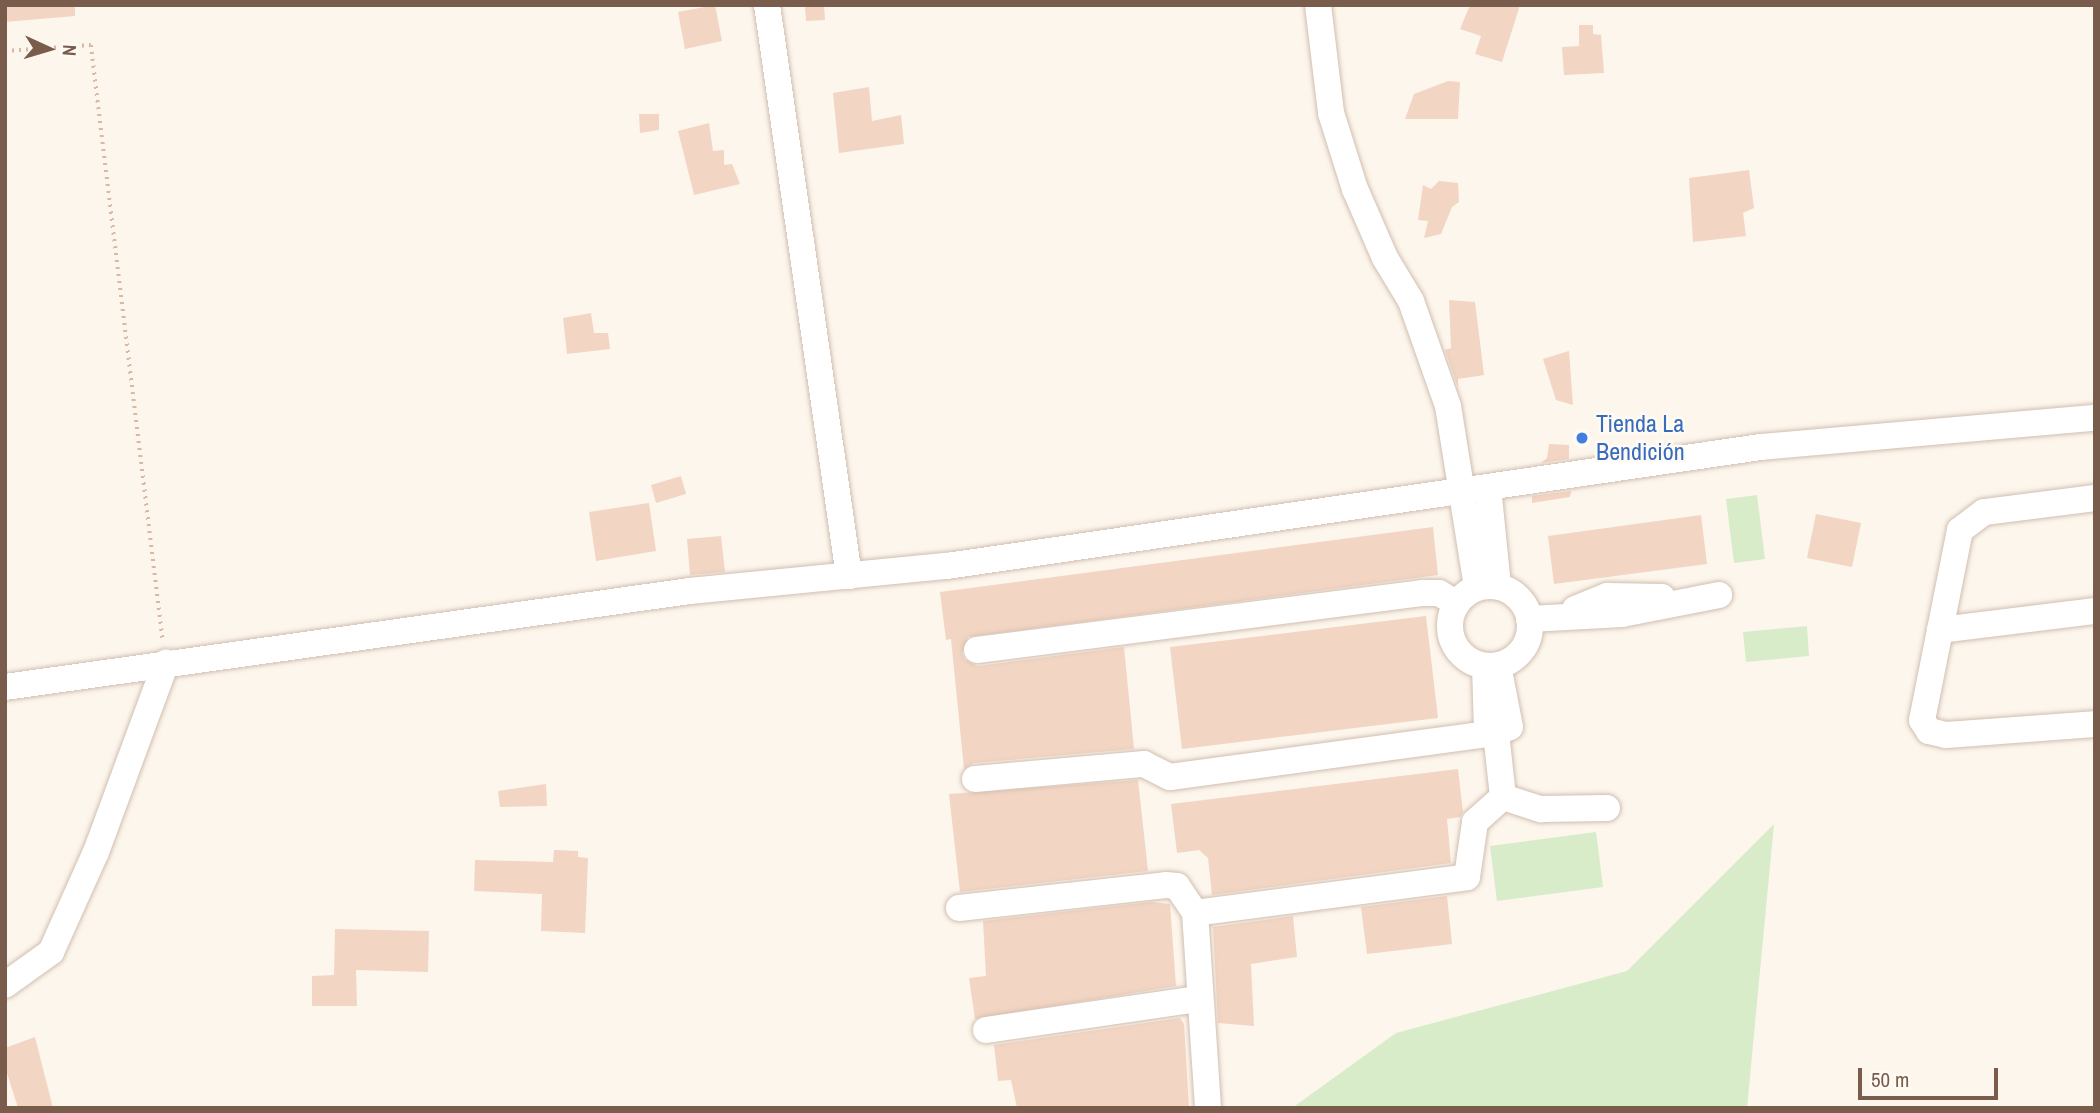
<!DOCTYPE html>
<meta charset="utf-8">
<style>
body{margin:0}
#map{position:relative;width:2100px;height:1113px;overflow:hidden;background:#fdf6ec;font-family:"Archivo Narrow",sans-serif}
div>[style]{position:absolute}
.green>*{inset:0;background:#d8ecc9}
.building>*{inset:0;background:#f3d5c3}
.path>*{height:3.5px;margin-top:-1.75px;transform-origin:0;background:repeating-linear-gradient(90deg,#d9b8a5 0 2px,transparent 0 7px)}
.roads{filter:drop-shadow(0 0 2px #d1beb0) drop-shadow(0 0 2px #d1beb0)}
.minor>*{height:26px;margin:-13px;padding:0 13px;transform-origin:13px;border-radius:13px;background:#fff}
.minor>.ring{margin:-13px;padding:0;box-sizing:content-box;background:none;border:26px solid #fff;border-radius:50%}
.dots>*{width:19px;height:19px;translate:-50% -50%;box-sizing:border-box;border:4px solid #fffaf3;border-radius:50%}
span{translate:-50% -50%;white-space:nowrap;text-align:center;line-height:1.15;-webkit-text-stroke:5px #fffaf3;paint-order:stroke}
.shop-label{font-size:24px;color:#366cbe}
.left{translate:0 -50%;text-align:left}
.frame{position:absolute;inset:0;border:7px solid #7a5c4d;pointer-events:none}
.north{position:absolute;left:14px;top:14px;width:70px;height:70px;-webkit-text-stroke:5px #fffaf3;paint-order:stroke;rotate:94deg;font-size:19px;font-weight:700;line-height:28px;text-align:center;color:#7a5c4d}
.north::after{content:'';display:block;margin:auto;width:24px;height:32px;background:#7a5c4d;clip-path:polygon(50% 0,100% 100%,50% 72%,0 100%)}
.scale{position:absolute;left:1858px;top:1068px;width:140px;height:32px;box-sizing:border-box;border:4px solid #7a5c4d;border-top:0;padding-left:9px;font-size:21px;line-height:24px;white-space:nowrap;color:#7a5c4d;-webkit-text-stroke:5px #fffaf3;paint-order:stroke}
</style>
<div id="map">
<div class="green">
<i style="clip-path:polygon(1757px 495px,1765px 559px,1734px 563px,1726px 499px)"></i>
<i style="clip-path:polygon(1807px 626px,1809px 656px,1746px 662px,1743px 632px)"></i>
<i style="clip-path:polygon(1774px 824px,1747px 1108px,1292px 1108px,1396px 1033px,1627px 971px)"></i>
<i style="clip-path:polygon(1596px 832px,1603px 887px,1497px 901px,1490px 846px)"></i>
</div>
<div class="building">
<i style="clip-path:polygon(5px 5px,75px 5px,75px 16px,5px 22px)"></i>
<i style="clip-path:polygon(715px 5px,722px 41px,685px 49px,678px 12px)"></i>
<i style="clip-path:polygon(824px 5px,825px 20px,806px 21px,805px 7px)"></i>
<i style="clip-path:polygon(1470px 5px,1520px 5px,1502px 62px,1475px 54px,1481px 36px,1460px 29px)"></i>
<i style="clip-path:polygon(1579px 25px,1593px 25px,1593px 34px,1601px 35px,1604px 73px,1564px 75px,1562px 47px,1579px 46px)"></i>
<i style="clip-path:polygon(1448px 81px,1460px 82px,1458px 119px,1405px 119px,1414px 94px)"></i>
<i style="clip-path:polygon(869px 87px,872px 121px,901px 115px,904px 144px,839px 153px,833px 93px)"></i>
<i style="clip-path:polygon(639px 114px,659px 114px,659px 130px,640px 133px)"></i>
<i style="clip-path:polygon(709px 123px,713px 151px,724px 150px,724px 165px,732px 164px,740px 184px,694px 195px,678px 131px)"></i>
<i style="clip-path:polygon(1749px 170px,1754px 208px,1743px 213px,1746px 236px,1693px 242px,1689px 178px)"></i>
<i style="clip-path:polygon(1439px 181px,1458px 183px,1459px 202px,1452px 207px,1441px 234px,1424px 238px,1428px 221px,1418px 220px,1423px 185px,1431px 189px)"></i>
<i style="clip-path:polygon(1449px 300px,1475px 302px,1484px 375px,1458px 379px,1458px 388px,1445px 350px,1451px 348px)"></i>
<i style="clip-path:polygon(591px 313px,594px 333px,608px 333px,610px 349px,567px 354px,563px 318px)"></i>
<i style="clip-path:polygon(1569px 351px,1573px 405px,1556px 400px,1543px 359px)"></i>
<i style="clip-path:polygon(1549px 444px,1569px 445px,1569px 459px,1541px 463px,1547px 458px)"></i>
<i style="clip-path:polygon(681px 476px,686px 494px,656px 503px,651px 485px)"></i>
<i style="clip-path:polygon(1571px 491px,1570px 497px,1532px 503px,1532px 496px)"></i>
<i style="clip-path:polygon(649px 503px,656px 551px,596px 561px,589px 512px)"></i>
<i style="clip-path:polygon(1816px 514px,1861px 523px,1852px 567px,1807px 558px)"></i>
<i style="clip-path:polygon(1701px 515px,1707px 564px,1554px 584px,1548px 536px)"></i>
<i style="clip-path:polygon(1433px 527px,1438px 575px,968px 637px,962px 653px,965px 660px,978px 666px,1124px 647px,1134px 749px,974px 763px,964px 769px,951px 639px,946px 640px,940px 592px)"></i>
<i style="clip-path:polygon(721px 536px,725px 572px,690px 575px,687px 539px)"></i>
<i style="clip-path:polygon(1426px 616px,1438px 718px,1182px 749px,1170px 647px)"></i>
<i style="clip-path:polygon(1458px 769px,1463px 812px,1460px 817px,1447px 819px,1451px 863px,1212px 895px,1208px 858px,1199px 850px,1177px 853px,1171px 804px)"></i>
<i style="clip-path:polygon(1138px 780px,1148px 871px,960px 892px,949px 794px)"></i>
<i style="clip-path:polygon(546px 784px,547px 806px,500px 807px,498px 791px)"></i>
<i style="clip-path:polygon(554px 850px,578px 851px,578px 857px,588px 858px,585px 933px,541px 931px,542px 894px,474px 891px,475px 860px,553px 862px)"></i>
<i style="clip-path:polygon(1447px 896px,1452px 944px,1367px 954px,1361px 907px)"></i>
<i style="clip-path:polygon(1151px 902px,1170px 904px,1176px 986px,975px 1019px,969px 978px,986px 976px,983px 921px)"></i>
<i style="clip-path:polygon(1293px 916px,1297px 957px,1251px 964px,1254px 1026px,1218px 1023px,1213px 927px)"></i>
<i style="clip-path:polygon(335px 929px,429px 931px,428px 972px,356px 970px,357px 1006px,312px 1006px,312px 976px,334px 975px)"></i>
<i style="clip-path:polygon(1180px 1018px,1184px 1024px,1189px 1108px,1017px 1108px,1011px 1080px,998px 1081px,994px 1045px)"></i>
<i style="clip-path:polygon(35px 1037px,53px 1108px,18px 1108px,5px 1067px,5px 1048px)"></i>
</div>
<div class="path">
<i style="left:5px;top:51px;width:86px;rotate:-4deg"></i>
<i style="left:91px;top:45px;width:601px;rotate:83.12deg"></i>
</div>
<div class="roads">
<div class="minor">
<i style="left:767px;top:5px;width:577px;rotate:81.83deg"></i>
<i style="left:1318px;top:5px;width:109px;rotate:83.1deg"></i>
<i style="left:1331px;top:113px;width:80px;rotate:72.5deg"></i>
<i style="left:1355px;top:189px;width:75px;rotate:66.5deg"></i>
<i style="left:1385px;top:258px;width:50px;rotate:58.8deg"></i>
<i style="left:1411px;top:301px;width:111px;rotate:70.6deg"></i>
<i style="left:1448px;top:406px;width:183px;rotate:80.9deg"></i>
<i style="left:1488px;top:487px;width:100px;rotate:84.2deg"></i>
<i style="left:2095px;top:498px;width:112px;rotate:172.8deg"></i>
<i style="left:1984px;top:512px;width:30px;rotate:143deg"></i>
<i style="left:1960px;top:530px;width:194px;rotate:101.3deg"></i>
<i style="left:1922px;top:720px;width:13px;rotate:58deg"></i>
<i style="left:1929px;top:731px;width:17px;rotate:13deg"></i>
<i style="left:1946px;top:735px;width:149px;rotate:-4.2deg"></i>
<i class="ring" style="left:1450px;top:586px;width:54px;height:54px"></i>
<i style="left:1575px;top:609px;width:35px;rotate:-22deg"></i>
<i style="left:1607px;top:596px;width:55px;rotate:1deg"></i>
<i style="left:1529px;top:619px;width:93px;rotate:-3.1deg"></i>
<i style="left:1622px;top:614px;width:99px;rotate:-11.1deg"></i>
<i style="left:1940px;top:630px;width:156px;rotate:-7deg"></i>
<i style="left:977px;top:650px;width:450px;rotate:-7.3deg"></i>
<i style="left:1423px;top:593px;width:16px"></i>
<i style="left:1439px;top:593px;width:21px;rotate:31deg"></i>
<i style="left:1485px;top:666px;width:63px;rotate:88.2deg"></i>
<i style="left:1487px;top:729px;width:10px;rotate:24deg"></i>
<i style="left:5px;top:687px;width:692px;rotate:-7.98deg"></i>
<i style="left:690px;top:591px;width:258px;rotate:-5.6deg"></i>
<i style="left:947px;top:566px;width:823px;rotate:-8.32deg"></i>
<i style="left:1761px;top:447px;width:335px;rotate:-5deg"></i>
<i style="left:975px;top:779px;width:170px;rotate:-5.1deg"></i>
<i style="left:1144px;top:764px;width:29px;rotate:27deg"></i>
<i style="left:1170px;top:777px;width:329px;rotate:-7.7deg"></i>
<i style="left:1496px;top:733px;width:15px;rotate:-23deg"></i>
<i style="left:1510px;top:727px;width:63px;rotate:-101deg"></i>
<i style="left:1503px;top:797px;width:40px;rotate:18deg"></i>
<i style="left:1541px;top:809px;width:66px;rotate:-0.9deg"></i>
<i style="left:959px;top:908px;width:208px;rotate:-6.3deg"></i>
<i style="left:1166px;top:885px;width:11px;rotate:5deg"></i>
<i style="left:1177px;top:886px;width:32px;rotate:56deg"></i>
<i style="left:5px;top:985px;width:57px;rotate:-35.7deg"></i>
<i style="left:51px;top:952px;width:110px;rotate:-65.8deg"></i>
<i style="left:96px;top:852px;width:202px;rotate:-69.7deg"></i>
<i style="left:986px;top:1030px;width:214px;rotate:-8.3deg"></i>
<i style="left:1208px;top:1108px;width:195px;rotate:-93.8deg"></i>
<i style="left:1195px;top:913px;width:274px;rotate:-7.5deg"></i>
<i style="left:1467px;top:877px;width:56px;rotate:-81.7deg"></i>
<i style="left:1475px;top:822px;width:38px;rotate:-42deg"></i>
<i style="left:1503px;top:797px;width:64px;rotate:-96.2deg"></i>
</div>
</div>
<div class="dots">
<i style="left:1582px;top:438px;background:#3f7fe0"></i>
</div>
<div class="shop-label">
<span class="left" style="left:1596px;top:438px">Tienda La<br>Bendición</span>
</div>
<div class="frame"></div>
<div class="north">N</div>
<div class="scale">50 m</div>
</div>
